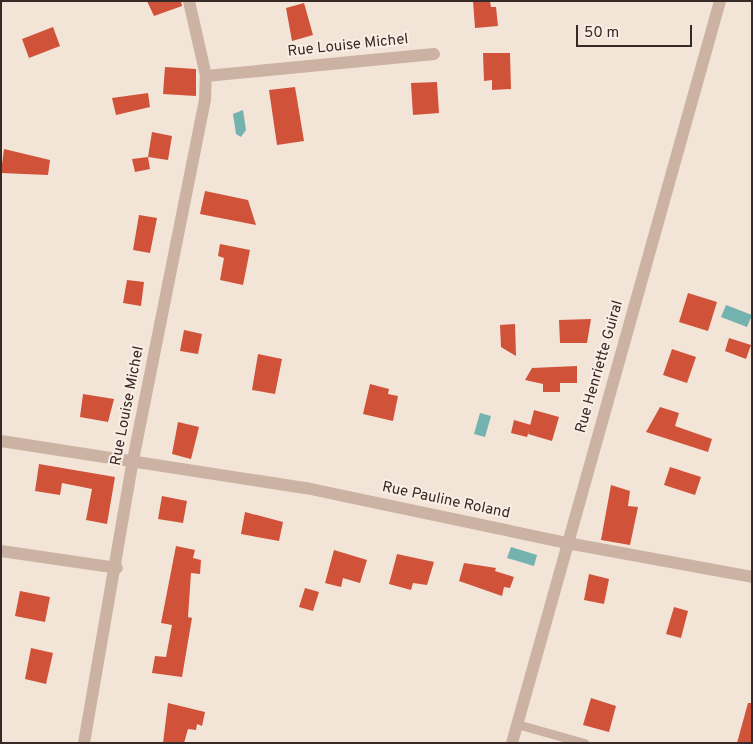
<!DOCTYPE html>
<style>
body{margin:0}
#map{position:relative;width:753px;height:744px;overflow:hidden;background:#f3e4d8;font-family:Overpass,sans-serif}
div>[style]{position:absolute}
.water>*{inset:0;background:#74b2b0}
.building>*{inset:0;background:#cf5239}
.service>*{height:9px;margin:-4.5px;padding:0 4.5px;transform-origin:4.5px;border-radius:4.5px;background:#ccb2a3}
.minor>*{height:12px;margin:-6px;padding:0 6px;transform-origin:6px;border-radius:6px;background:#ccb2a3}
span{translate:-50% -50%;white-space:nowrap;text-align:center;line-height:1.15;-webkit-text-stroke:4px #faeee4;paint-order:stroke}
.street-label{font-size:15px;color:#362926}
.frame{position:absolute;inset:0;border:2px solid #362926;pointer-events:none}
.scale{position:absolute;left:576px;top:25px;width:116px;height:22px;box-sizing:border-box;border:2px solid #362926;border-top:0;padding-left:6px;font-size:15px;line-height:18px;white-space:nowrap;color:#362926;-webkit-text-stroke:4px #faeee4;paint-order:stroke}
</style>
<div id="map">
<div class="water">
<i style="clip-path:polygon(243px 110px,246px 130px,241px 137px,236px 134px,233px 114px)"></i>
<i style="clip-path:polygon(726px 305px,752px 315px,747px 327px,721px 317px)"></i>
<i style="clip-path:polygon(480px 413px,491px 416px,485px 437px,474px 434px)"></i>
<i style="clip-path:polygon(511px 547px,537px 555px,534px 566px,507px 558px)"></i>
</div>
<div class="building">
<i style="clip-path:polygon(147px 1px,181px 1px,182px 6px,154px 16px)"></i>
<i style="clip-path:polygon(473px 1px,490px 1px,491px 7px,496px 7px,498px 26px,475px 28px)"></i>
<i style="clip-path:polygon(304px 3px,313px 35px,292px 41px,286px 8px)"></i>
<i style="clip-path:polygon(53px 27px,60px 46px,29px 58px,22px 39px)"></i>
<i style="clip-path:polygon(483px 53px,510px 53px,511px 89px,492px 90px,492px 80px,484px 81px)"></i>
<i style="clip-path:polygon(165px 67px,196px 69px,196px 96px,163px 94px)"></i>
<i style="clip-path:polygon(437px 82px,439px 113px,413px 115px,411px 83px)"></i>
<i style="clip-path:polygon(295px 87px,304px 141px,277px 145px,269px 90px)"></i>
<i style="clip-path:polygon(148px 93px,150px 107px,116px 115px,112px 98px)"></i>
<i style="clip-path:polygon(152px 132px,172px 136px,168px 160px,148px 157px)"></i>
<i style="clip-path:polygon(4px 149px,50px 160px,48px 175px,1px 173px)"></i>
<i style="clip-path:polygon(148px 157px,150px 169px,135px 172px,132px 159px)"></i>
<i style="clip-path:polygon(205px 191px,248px 200px,256px 225px,200px 214px)"></i>
<i style="clip-path:polygon(139px 215px,157px 218px,150px 253px,133px 250px)"></i>
<i style="clip-path:polygon(220px 244px,250px 250px,243px 285px,220px 280px,224px 258px,218px 256px)"></i>
<i style="clip-path:polygon(127px 280px,144px 282px,141px 306px,123px 303px)"></i>
<i style="clip-path:polygon(688px 293px,717px 302px,708px 331px,679px 322px)"></i>
<i style="clip-path:polygon(591px 319px,587px 343px,560px 343px,559px 320px)"></i>
<i style="clip-path:polygon(515px 324px,516px 356px,501px 347px,500px 325px)"></i>
<i style="clip-path:polygon(184px 330px,202px 334px,198px 354px,180px 351px)"></i>
<i style="clip-path:polygon(729px 338px,751px 345px,746px 359px,725px 351px)"></i>
<i style="clip-path:polygon(672px 349px,696px 357px,687px 383px,663px 375px)"></i>
<i style="clip-path:polygon(258px 354px,282px 359px,275px 394px,252px 390px)"></i>
<i style="clip-path:polygon(577px 366px,577px 383px,560px 383px,560px 392px,543px 392px,543px 384px,525px 380px,532px 368px)"></i>
<i style="clip-path:polygon(370px 384px,389px 389px,388px 394px,398px 396px,393px 421px,363px 414px)"></i>
<i style="clip-path:polygon(83px 394px,114px 399px,108px 422px,80px 417px)"></i>
<i style="clip-path:polygon(660px 407px,679px 413px,675px 426px,712px 439px,708px 452px,646px 432px)"></i>
<i style="clip-path:polygon(534px 410px,559px 417px,552px 441px,528px 434px)"></i>
<i style="clip-path:polygon(514px 420px,531px 425px,527px 437px,511px 433px)"></i>
<i style="clip-path:polygon(178px 422px,199px 427px,191px 459px,172px 454px)"></i>
<i style="clip-path:polygon(39px 464px,115px 477px,107px 524px,86px 520px,92px 489px,62px 483px,60px 495px,35px 491px)"></i>
<i style="clip-path:polygon(670px 467px,701px 477px,695px 495px,664px 485px)"></i>
<i style="clip-path:polygon(611px 485px,630px 491px,628px 506px,638px 507px,630px 545px,601px 540px)"></i>
<i style="clip-path:polygon(162px 496px,187px 501px,183px 523px,158px 519px)"></i>
<i style="clip-path:polygon(245px 512px,283px 522px,279px 541px,241px 534px)"></i>
<i style="clip-path:polygon(176px 546px,195px 550px,193px 558px,201px 560px,200px 574px,191px 573px,188px 617px,192px 618px,182px 677px,152px 673px,155px 656px,166px 657px,172px 625px,161px 623px)"></i>
<i style="clip-path:polygon(334px 550px,367px 560px,360px 583px,343px 578px,341px 587px,325px 583px)"></i>
<i style="clip-path:polygon(397px 554px,434px 562px,427px 585px,413px 583px,411px 590px,389px 584px)"></i>
<i style="clip-path:polygon(464px 563px,496px 568px,495px 571px,514px 577px,510px 588px,504px 587px,502px 596px,459px 581px)"></i>
<i style="clip-path:polygon(589px 574px,609px 579px,604px 604px,584px 600px)"></i>
<i style="clip-path:polygon(305px 588px,319px 592px,313px 611px,299px 607px)"></i>
<i style="clip-path:polygon(20px 591px,50px 597px,45px 622px,15px 616px)"></i>
<i style="clip-path:polygon(674px 607px,688px 611px,681px 638px,666px 634px)"></i>
<i style="clip-path:polygon(31px 648px,53px 653px,46px 684px,25px 679px)"></i>
<i style="clip-path:polygon(591px 698px,616px 706px,609px 732px,583px 725px)"></i>
<i style="clip-path:polygon(168px 703px,205px 712px,202px 726px,197px 724px,196px 730px,188px 729px,184px 743px,163px 743px)"></i>
<i style="clip-path:polygon(748px 703px,752px 703px,752px 743px,737px 743px)"></i>
</div>
<div class="service">
<i style="left:517px;top:724px;width:70px;rotate:15.8deg"></i>
</div>
<div class="minor">
<i style="left:206px;top:76px;width:229px;rotate:-5.5deg"></i>
<i style="left:1px;top:441px;width:309px;rotate:8.8deg"></i>
<i style="left:306px;top:488px;width:267px;rotate:11.9deg"></i>
<i style="left:567px;top:543px;width:188px;rotate:10.4deg"></i>
<i style="left:1px;top:551px;width:117px;rotate:8.3deg"></i>
<i style="left:84px;top:743px;width:287px;rotate:-80.2deg"></i>
<i style="left:133px;top:460px;width:368px;rotate:-78.7deg"></i>
<i style="left:205px;top:99px;width:23px;rotate:-88deg"></i>
<i style="left:206px;top:76px;width:77px;rotate:-102.8deg"></i>
<i style="left:512px;top:743px;width:771px;rotate:-74.34deg"></i>
</div>
<div class="street-label">
<span style="left:348px;top:46px;rotate:-6deg">Rue Louise Michel</span>
<span style="left:600px;top:367px;rotate:-74deg">Rue Henriette Guiral</span>
<span style="left:128px;top:406px;rotate:-79deg">Rue Louise Michel</span>
<span style="left:446px;top:501px;rotate:12deg">Rue Pauline Roland</span>
</div>
<div class="frame"></div>
<div class="scale">50 m</div>
</div>
